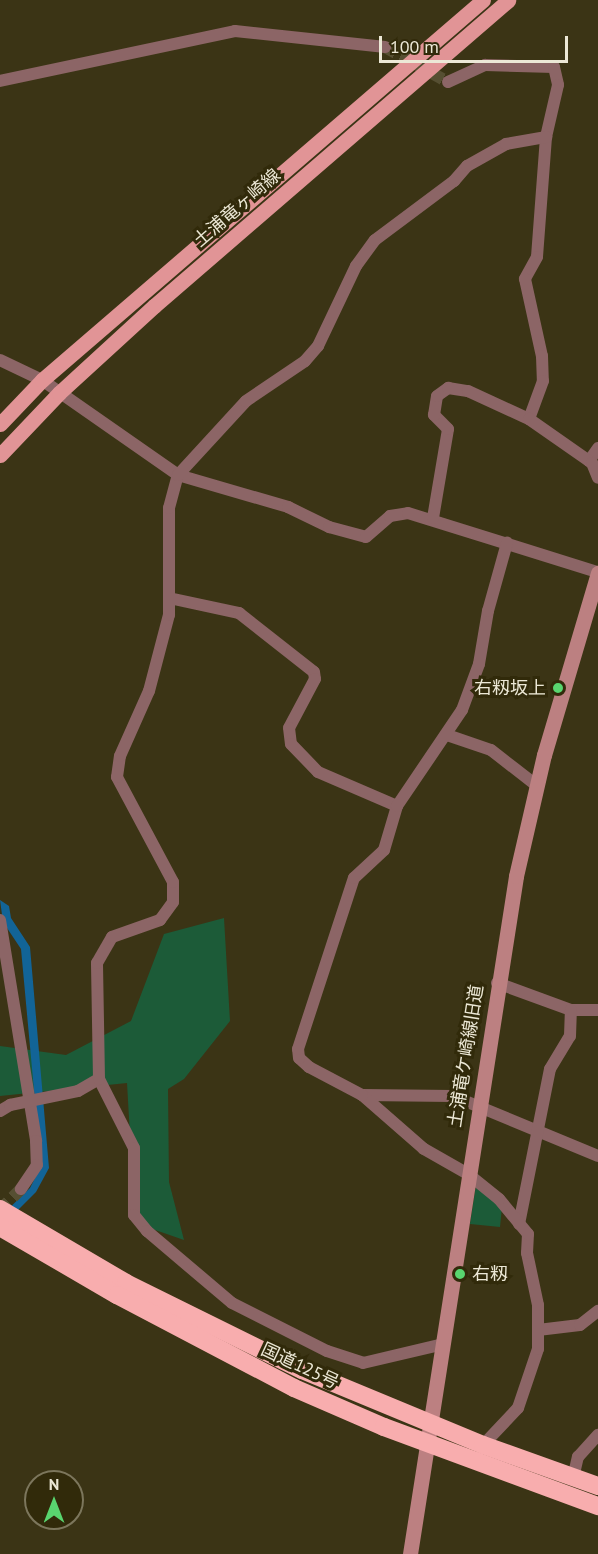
<!DOCTYPE html>
<meta charset="utf-8">
<style>
body{margin:0}
#map{position:relative;width:598px;height:1554px;overflow:hidden;background:#3b3415;font-family:"PT Sans","Noto Sans JP",sans-serif}
div>[style]{position:absolute}
.green>*{inset:0;background:#1c5b38}
.water>*{inset:0;background:#126497}
.street-tunnel>*{height:12px;margin-top:-6px;transform-origin:0;background:repeating-linear-gradient(90deg,#564f32 0 12px,transparent 0 18px)}
.street>*{height:12px;margin:-6px;padding:0 6px;transform-origin:6px;border-radius:6px;background:#8c6566}
.secondary>*{height:15px;margin:-7.5px;padding:0 7.5px;transform-origin:7.5px;border-radius:7.5px;background:#bc8081}
.primary>*{height:15px;margin:-7.5px;padding:0 7.5px;transform-origin:7.5px;border-radius:7.5px;background:#e19496}
.highway>*{height:18px;margin:-9px;padding:0 9px;transform-origin:9px;border-radius:9px;background:#f8adae}
.dots>*{width:16px;height:16px;translate:-50% -50%;box-sizing:border-box;border:3px solid #312a0a;border-radius:50%}
span{translate:-50% -50%;white-space:nowrap;text-align:center;line-height:1.15;-webkit-text-stroke:6px #312a0a;paint-order:stroke}
.street-label{font-size:18px;color:#ece8d6}
.poi-label{font-size:18px;color:#ece8d6}
.right{translate:-100% -50%;text-align:right}
.left{translate:0 -50%;text-align:left}
.north{position:absolute;left:24px;top:1470px;width:60px;height:60px;box-sizing:border-box;background:#312a0a;border:2px solid #7c765c;border-radius:50%;rotate:0deg;font-size:16px;font-weight:700;line-height:24px;text-align:center;color:#ece8d6}
.north::after{content:'';display:block;margin:auto;width:21px;height:27px;background:#59d56f;clip-path:polygon(50% 0,100% 100%,50% 72%,0 100%)}
.scale{position:absolute;left:379px;top:36px;width:189px;height:27px;box-sizing:border-box;border:3px solid #ece8d6;border-top:0;padding-left:8px;font-size:18px;line-height:21px;white-space:nowrap;color:#ece8d6;-webkit-text-stroke:4px #312a0a;paint-order:stroke}
</style>
<div id="map">
<div class="green">
<i style="clip-path:polygon(224px 918px,230px 1021px,184px 1079px,168px 1089px,169px 1182px,184px 1240px,135px 1223px,127px 1083px,0 1096px,0 1046px,66px 1055px,131px 1021px,164px 934px)"></i>
<i style="clip-path:polygon(476px 1185px,502px 1207px,500px 1227px,470px 1224px)"></i>
</div>
<div class="water">
<i style="clip-path:polygon(0 900px,9px 906px,11px 918px,30px 947px,49px 1168px,36px 1192px,0 1228px,0 1217px,30px 1188px,41px 1166px,21px 949px,3px 922px)"></i>
</div>
<div class="street-tunnel">
<i style="left:385px;top:47px;width:72px;rotate:29.1deg"></i>
<i style="left:0;top:1210px;width:30px;rotate:-45deg"></i>
</div>
<div class="street">
<i style="left:0;top:81px;width:240px;rotate:-12deg"></i>
<i style="left:235px;top:31px;width:151px;rotate:6.1deg"></i>
<i style="left:448px;top:82px;width:41px;rotate:-24.7deg"></i>
<i style="left:485px;top:65px;width:69px;rotate:1.7deg"></i>
<i style="left:554px;top:67px;width:18px;rotate:77deg"></i>
<i style="left:558px;top:85px;width:53px;rotate:103deg"></i>
<i style="left:546px;top:137px;width:120px;rotate:94.3deg"></i>
<i style="left:537px;top:257px;width:25px;rotate:119deg"></i>
<i style="left:525px;top:279px;width:79px;rotate:77.6deg"></i>
<i style="left:542px;top:356px;width:25px;rotate:88deg"></i>
<i style="left:543px;top:381px;width:40px;rotate:110.2deg"></i>
<i style="left:0;top:360px;width:47px;rotate:25.5deg"></i>
<i style="left:42px;top:380px;width:166px;rotate:34.9deg"></i>
<i style="left:178px;top:475px;width:115px;rotate:16.2deg"></i>
<i style="left:288px;top:507px;width:46px;rotate:26deg"></i>
<i style="left:329px;top:527px;width:38px;rotate:15deg"></i>
<i style="left:366px;top:537px;width:32px;rotate:-41deg"></i>
<i style="left:390px;top:516px;width:18px;rotate:-9deg"></i>
<i style="left:408px;top:513px;width:199px;rotate:17.3deg"></i>
<i style="left:589px;top:461px;width:16px;rotate:-55deg"></i>
<i style="left:433px;top:518px;width:90px;rotate:-80.4deg"></i>
<i style="left:448px;top:429px;width:20px;rotate:-135deg"></i>
<i style="left:434px;top:415px;width:19px;rotate:-81deg"></i>
<i style="left:437px;top:396px;width:14px;rotate:-36deg"></i>
<i style="left:448px;top:388px;width:20px;rotate:9deg"></i>
<i style="left:468px;top:391px;width:67px;rotate:24.7deg"></i>
<i style="left:529px;top:419px;width:77px;rotate:34.9deg"></i>
<i style="left:592px;top:463px;width:16px;rotate:68deg"></i>
<i style="left:169px;top:598px;width:72px;rotate:12.1deg"></i>
<i style="left:239px;top:613px;width:95px;rotate:38.2deg"></i>
<i style="left:314px;top:672px;width:7px;rotate:82deg"></i>
<i style="left:315px;top:679px;width:55px;rotate:118deg"></i>
<i style="left:289px;top:728px;width:16px;rotate:83deg"></i>
<i style="left:291px;top:744px;width:39px;rotate:46deg"></i>
<i style="left:318px;top:772px;width:86px;rotate:23.3deg"></i>
<i style="left:447px;top:735px;width:46px;rotate:18.8deg"></i>
<i style="left:491px;top:750px;width:57px;rotate:37.9deg"></i>
<i style="left:0;top:920px;width:224px;rotate:80.7deg"></i>
<i style="left:36px;top:1141px;width:24px;rotate:88deg"></i>
<i style="left:37px;top:1165px;width:29px;rotate:124deg"></i>
<i style="left:497px;top:983px;width:79px;rotate:20deg"></i>
<i style="left:571px;top:1010px;width:27px"></i>
<i style="left:99px;top:1079px;width:77px;rotate:63.1deg"></i>
<i style="left:134px;top:1148px;width:67px;rotate:90deg"></i>
<i style="left:134px;top:1215px;width:21px;rotate:51deg"></i>
<i style="left:147px;top:1231px;width:111px;rotate:40.3deg"></i>
<i style="left:232px;top:1303px;width:106px;rotate:26.8deg"></i>
<i style="left:327px;top:1351px;width:38px;rotate:18deg"></i>
<i style="left:363px;top:1363px;width:79px;rotate:-13.2deg"></i>
<i style="left:362px;top:1095px;width:91px;rotate:0.6deg"></i>
<i style="left:453px;top:1096px;width:157px;rotate:22.5deg"></i>
<i style="left:0;top:1111px;width:12px;rotate:-31deg"></i>
<i style="left:10px;top:1105px;width:69px;rotate:-11.6deg"></i>
<i style="left:78px;top:1091px;width:24px;rotate:-30deg"></i>
<i style="left:99px;top:1079px;width:116px;rotate:-91deg"></i>
<i style="left:97px;top:963px;width:30px;rotate:-60deg"></i>
<i style="left:112px;top:937px;width:51px;rotate:-19.5deg"></i>
<i style="left:160px;top:920px;width:22px;rotate:-54deg"></i>
<i style="left:173px;top:902px;width:20px;rotate:-90deg"></i>
<i style="left:173px;top:882px;width:119px;rotate:-118.1deg"></i>
<i style="left:117px;top:777px;width:21px;rotate:-82deg"></i>
<i style="left:120px;top:756px;width:71px;rotate:-66deg"></i>
<i style="left:149px;top:691px;width:79px;rotate:-75.3deg"></i>
<i style="left:169px;top:615px;width:107px;rotate:-90deg"></i>
<i style="left:169px;top:508px;width:34px;rotate:-75deg"></i>
<i style="left:178px;top:475px;width:100px;rotate:-47.4deg"></i>
<i style="left:246px;top:401px;width:71px;rotate:-34.1deg"></i>
<i style="left:305px;top:361px;width:20px;rotate:-49deg"></i>
<i style="left:318px;top:346px;width:89px;rotate:-64.6deg"></i>
<i style="left:356px;top:266px;width:32px;rotate:-54deg"></i>
<i style="left:375px;top:240px;width:99px;rotate:-36.8deg"></i>
<i style="left:454px;top:181px;width:20px;rotate:-49deg"></i>
<i style="left:467px;top:166px;width:45px;rotate:-29.4deg"></i>
<i style="left:506px;top:144px;width:41px;rotate:-9.9deg"></i>
<i style="left:519px;top:1224px;width:158px;rotate:-78.7deg"></i>
<i style="left:550px;top:1069px;width:39px;rotate:-59deg"></i>
<i style="left:570px;top:1036px;width:26px;rotate:-88deg"></i>
<i style="left:538px;top:1330px;width:42px;rotate:-6.8deg"></i>
<i style="left:580px;top:1325px;width:23px;rotate:-38deg"></i>
<i style="left:483px;top:1445px;width:51px;rotate:-46.6deg"></i>
<i style="left:518px;top:1408px;width:62px;rotate:-71.3deg"></i>
<i style="left:538px;top:1349px;width:44px;rotate:-90deg"></i>
<i style="left:538px;top:1305px;width:53px;rotate:-101.9deg"></i>
<i style="left:527px;top:1253px;width:19px;rotate:-87deg"></i>
<i style="left:528px;top:1234px;width:45px;rotate:-129.6deg"></i>
<i style="left:499px;top:1199px;width:40px;rotate:-141deg"></i>
<i style="left:468px;top:1174px;width:51px;rotate:-150.4deg"></i>
<i style="left:424px;top:1149px;width:82px;rotate:-138.9deg"></i>
<i style="left:362px;top:1095px;width:60px;rotate:-152.2deg"></i>
<i style="left:309px;top:1067px;width:13px;rotate:-138deg"></i>
<i style="left:299px;top:1058px;width:9px;rotate:-96deg"></i>
<i style="left:298px;top:1049px;width:180px;rotate:-71.9deg"></i>
<i style="left:354px;top:878px;width:41px;rotate:-43deg"></i>
<i style="left:384px;top:850px;width:46px;rotate:-73.5deg"></i>
<i style="left:397px;top:806px;width:116px;rotate:-55.9deg"></i>
<i style="left:462px;top:710px;width:49px;rotate:-69.7deg"></i>
<i style="left:479px;top:664px;width:54px;rotate:-80.4deg"></i>
<i style="left:488px;top:611px;width:71px;rotate:-74.4deg"></i>
<i style="left:573px;top:1478px;width:22px;rotate:-77deg"></i>
<i style="left:578px;top:1457px;width:30px;rotate:-48deg"></i>
</div>
<div class="secondary">
<i style="left:410px;top:1554px;width:686px;rotate:-81.11deg"></i>
<i style="left:516px;top:876px;width:124px;rotate:-77deg"></i>
<i style="left:544px;top:755px;width:190px;rotate:-73.5deg"></i>
</div>
<div class="primary">
<i style="left:0;top:424px;width:61px;rotate:-46.3deg"></i>
<i style="left:42px;top:380px;width:582px;rotate:-40.75deg"></i>
<i style="left:0;top:455px;width:86px;rotate:-46.4deg"></i>
<i style="left:59px;top:393px;width:129px;rotate:-42.5deg"></i>
<i style="left:154px;top:306px;width:468px;rotate:-40.8deg"></i>
</div>
<div class="highway">
<i style="left:0;top:1209px;width:146px;rotate:30.4deg"></i>
<i style="left:126px;top:1283px;width:196px;rotate:26.3deg"></i>
<i style="left:302px;top:1370px;width:196px;rotate:22.5deg"></i>
<i style="left:483px;top:1445px;width:122px;rotate:19.6deg"></i>
<i style="left:0;top:1227px;width:135px;rotate:30.2deg"></i>
<i style="left:117px;top:1295px;width:200px;rotate:27.7deg"></i>
<i style="left:294px;top:1388px;width:98px;rotate:23.4deg"></i>
<i style="left:384px;top:1427px;width:228px;rotate:20.3deg"></i>
</div>
<div class="dots">
<i style="left:558px;top:688px;background:#59d56f"></i>
<i style="left:460px;top:1274px;background:#59d56f"></i>
</div>
<div class="street-label">
<span style="left:237px;top:208px;rotate:-41deg">土浦竜ヶ崎線</span>
<span style="left:466px;top:1056px;rotate:-81deg">土浦竜ケ崎線旧道</span>
<span style="left:300px;top:1366px;rotate:25deg">国道125号</span>
</div>
<div class="poi-label">
<span class="right" style="left:546px;top:688px">右籾坂上</span>
<span class="left" style="left:472px;top:1274px">右籾</span>
</div>
<div class="north">N</div>
<div class="scale">100 m</div>
</div>
